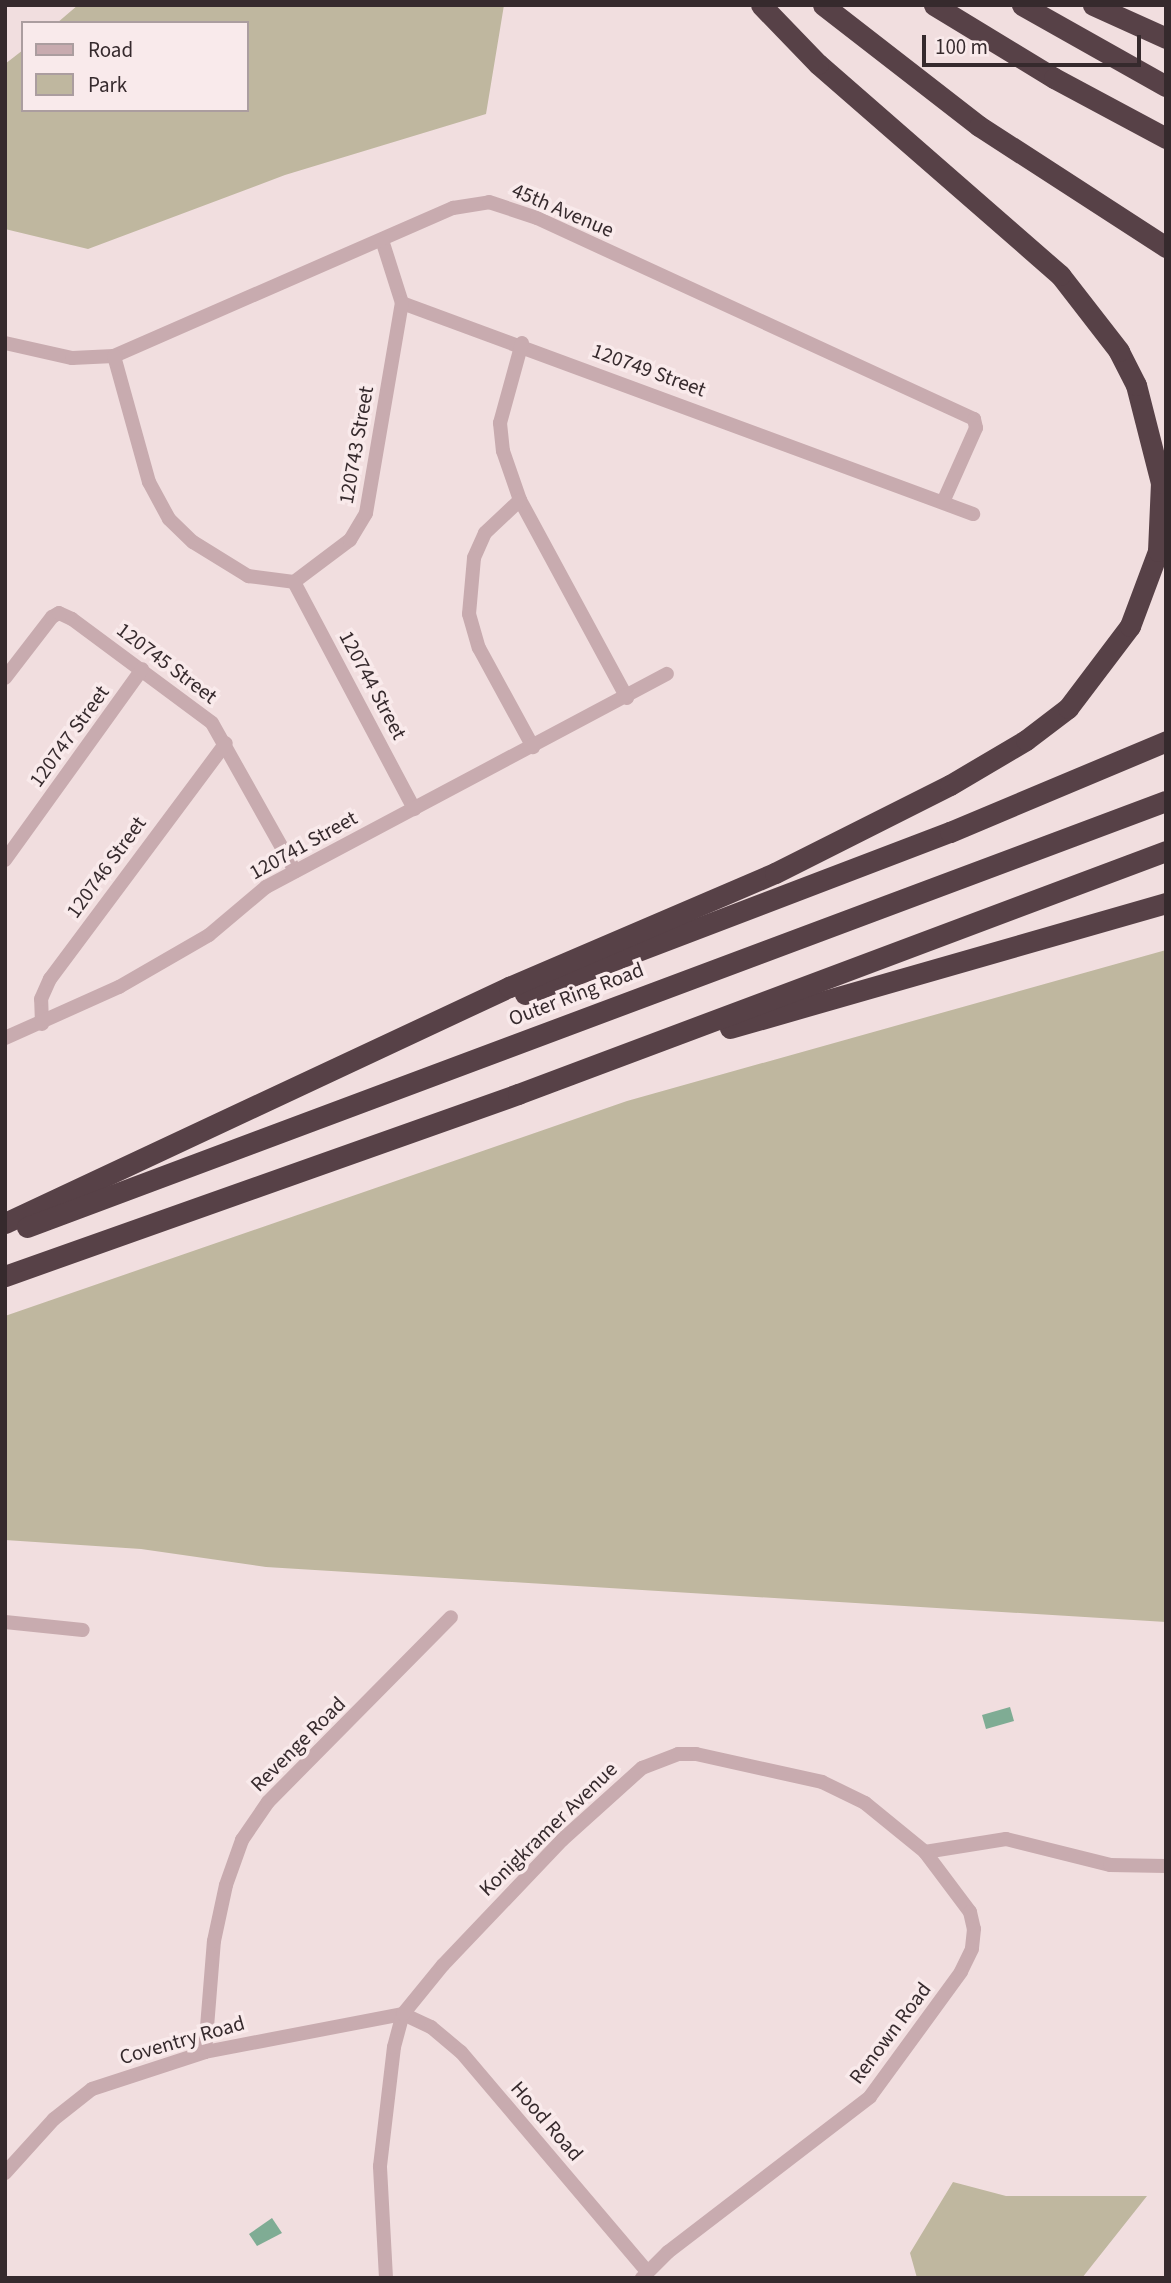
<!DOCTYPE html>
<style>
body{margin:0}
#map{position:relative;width:1171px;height:2283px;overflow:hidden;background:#f1dedf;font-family:"Source Sans 3",sans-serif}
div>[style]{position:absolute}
.green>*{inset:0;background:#bfb79f}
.water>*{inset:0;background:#7fac94}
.minor>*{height:14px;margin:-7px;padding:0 7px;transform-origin:7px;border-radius:7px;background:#c8abaf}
.highway>*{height:21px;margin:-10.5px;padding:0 10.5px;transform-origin:10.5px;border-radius:10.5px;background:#574147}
span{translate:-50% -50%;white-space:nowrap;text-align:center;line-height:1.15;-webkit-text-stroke:7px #f9eaeb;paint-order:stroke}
.street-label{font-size:21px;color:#362a2d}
.frame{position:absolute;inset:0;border:7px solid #362a2d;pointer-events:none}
.legend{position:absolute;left:21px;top:21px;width:228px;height:91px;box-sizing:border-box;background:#f9eaeb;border:2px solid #ab9d9f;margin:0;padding:9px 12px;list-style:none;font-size:21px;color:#362a2d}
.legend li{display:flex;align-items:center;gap:14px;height:35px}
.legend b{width:35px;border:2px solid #ab9d9f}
.scale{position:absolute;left:922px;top:35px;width:219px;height:32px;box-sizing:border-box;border:4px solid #362a2d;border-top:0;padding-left:9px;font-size:21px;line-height:24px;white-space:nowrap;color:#362a2d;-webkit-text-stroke:5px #f9eaeb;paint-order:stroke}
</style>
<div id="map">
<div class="green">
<i style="clip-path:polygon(78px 5px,504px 5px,486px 114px,285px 175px,88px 249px,5px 229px,5px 64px,23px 50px,23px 110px,247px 110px,247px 23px,57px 23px)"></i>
<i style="clip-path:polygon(1166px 950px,1166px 1622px,266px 1567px,141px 1549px,5px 1540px,5px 1316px,627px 1101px)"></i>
<i style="clip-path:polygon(953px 2182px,1006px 2196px,1147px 2196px,1082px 2278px,917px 2278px,910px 2253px)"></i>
</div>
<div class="water">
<i style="clip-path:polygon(1010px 1707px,1014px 1721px,986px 1729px,982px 1715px)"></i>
<i style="clip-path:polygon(272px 2218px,282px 2233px,257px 2246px,249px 2234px)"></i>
</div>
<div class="minor">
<i style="left:382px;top:240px;width:66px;rotate:72.4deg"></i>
<i style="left:402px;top:303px;width:609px;rotate:20.28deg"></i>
<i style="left:5px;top:343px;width:69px;rotate:12.6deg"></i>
<i style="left:72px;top:358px;width:42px;rotate:-2.7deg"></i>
<i style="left:114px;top:356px;width:370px;rotate:-23.6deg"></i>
<i style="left:453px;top:208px;width:36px;rotate:-9deg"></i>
<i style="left:489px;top:202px;width:51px;rotate:18.4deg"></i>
<i style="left:537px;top:218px;width:481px;rotate:24.7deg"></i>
<i style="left:974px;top:419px;width:9px;rotate:77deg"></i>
<i style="left:976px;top:428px;width:81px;rotate:114deg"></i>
<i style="left:522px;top:343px;width:83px;rotate:105.4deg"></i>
<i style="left:500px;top:423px;width:28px;rotate:84deg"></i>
<i style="left:503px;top:451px;width:52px;rotate:70.9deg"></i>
<i style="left:520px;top:500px;width:225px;rotate:61.6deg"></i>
<i style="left:114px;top:356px;width:131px;rotate:74.5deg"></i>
<i style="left:149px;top:482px;width:42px;rotate:61.6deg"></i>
<i style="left:169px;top:519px;width:33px;rotate:44deg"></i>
<i style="left:193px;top:542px;width:65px;rotate:31.7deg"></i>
<i style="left:248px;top:576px;width:46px;rotate:7.4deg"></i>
<i style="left:294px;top:582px;width:70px;rotate:-36.9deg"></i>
<i style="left:350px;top:540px;width:31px;rotate:-59deg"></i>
<i style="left:366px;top:513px;width:213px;rotate:-80.3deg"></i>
<i style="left:520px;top:500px;width:48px;rotate:136.7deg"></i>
<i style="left:485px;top:533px;width:27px;rotate:114deg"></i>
<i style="left:474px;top:558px;width:56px;rotate:95.1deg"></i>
<i style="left:469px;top:614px;width:35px;rotate:74deg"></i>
<i style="left:479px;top:648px;width:113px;rotate:61.4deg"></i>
<i style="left:294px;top:582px;width:257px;rotate:62.1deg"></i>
<i style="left:5px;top:678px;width:77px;rotate:-52.4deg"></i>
<i style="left:52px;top:617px;width:8px;rotate:-30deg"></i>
<i style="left:59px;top:613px;width:14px;rotate:25deg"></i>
<i style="left:72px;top:619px;width:174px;rotate:36.6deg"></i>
<i style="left:212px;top:723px;width:170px;rotate:60.7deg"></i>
<i style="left:5px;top:860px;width:235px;rotate:-54.3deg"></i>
<i style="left:42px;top:1024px;width:25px;rotate:-92deg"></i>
<i style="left:41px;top:999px;width:22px;rotate:-66deg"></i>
<i style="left:50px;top:979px;width:294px;rotate:-53.3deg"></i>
<i style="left:5px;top:1038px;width:125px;rotate:-24.1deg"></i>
<i style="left:119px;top:987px;width:104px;rotate:-30deg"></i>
<i style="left:209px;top:935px;width:75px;rotate:-40.1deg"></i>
<i style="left:266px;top:887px;width:454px;rotate:-28deg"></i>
<i style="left:5px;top:1622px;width:78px;rotate:5.9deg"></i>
<i style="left:925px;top:1852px;width:82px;rotate:-9.1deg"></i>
<i style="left:1006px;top:1839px;width:107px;rotate:14deg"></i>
<i style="left:1110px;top:1865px;width:56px;rotate:1deg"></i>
<i style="left:205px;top:2052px;width:111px;rotate:-85.4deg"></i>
<i style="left:214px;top:1941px;width:57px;rotate:-77.9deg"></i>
<i style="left:226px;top:1885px;width:48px;rotate:-70.4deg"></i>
<i style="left:242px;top:1840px;width:46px;rotate:-55.6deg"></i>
<i style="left:268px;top:1802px;width:260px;rotate:-45.3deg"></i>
<i style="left:5px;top:2173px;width:73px;rotate:-47.8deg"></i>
<i style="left:54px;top:2119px;width:48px;rotate:-38.3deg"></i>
<i style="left:92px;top:2089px;width:119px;rotate:-18.1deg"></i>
<i style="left:205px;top:2052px;width:202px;rotate:-10.9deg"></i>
<i style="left:403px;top:2014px;width:31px;rotate:25deg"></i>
<i style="left:431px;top:2027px;width:39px;rotate:40deg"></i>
<i style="left:461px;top:2052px;width:286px;rotate:49.7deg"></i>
<i style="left:386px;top:2278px;width:112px;rotate:-93.1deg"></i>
<i style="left:380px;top:2166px;width:120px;rotate:-83.3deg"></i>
<i style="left:394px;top:2047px;width:34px;rotate:-75deg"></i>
<i style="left:403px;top:2014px;width:63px;rotate:-50.8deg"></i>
<i style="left:443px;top:1965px;width:173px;rotate:-46.4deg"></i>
<i style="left:562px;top:1840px;width:108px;rotate:-42deg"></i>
<i style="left:642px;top:1768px;width:39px;rotate:-21deg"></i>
<i style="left:678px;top:1754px;width:18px"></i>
<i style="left:696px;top:1754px;width:129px;rotate:12.5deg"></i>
<i style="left:822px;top:1782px;width:48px;rotate:26deg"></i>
<i style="left:865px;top:1803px;width:77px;rotate:39.2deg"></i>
<i style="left:925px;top:1852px;width:75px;rotate:53.1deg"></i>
<i style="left:970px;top:1912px;width:17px;rotate:77deg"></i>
<i style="left:974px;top:1929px;width:20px;rotate:96deg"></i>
<i style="left:972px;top:1949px;width:25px;rotate:116deg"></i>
<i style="left:961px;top:1972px;width:155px;rotate:126.1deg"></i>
<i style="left:870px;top:2097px;width:255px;rotate:142.5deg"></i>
<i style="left:668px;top:2252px;width:37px;rotate:135deg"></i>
</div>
<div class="highway">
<i style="left:823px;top:5px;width:197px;rotate:37.8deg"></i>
<i style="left:979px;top:126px;width:223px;rotate:32.9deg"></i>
<i style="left:934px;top:5px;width:140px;rotate:31.3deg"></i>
<i style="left:1054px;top:78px;width:127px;rotate:28.2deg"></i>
<i style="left:1022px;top:5px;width:165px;rotate:29.4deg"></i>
<i style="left:1093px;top:5px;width:80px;rotate:24.3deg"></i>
<i style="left:525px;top:994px;width:455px;rotate:-20.9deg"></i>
<i style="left:950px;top:832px;width:234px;rotate:-22.8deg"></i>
<i style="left:730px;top:1028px;width:454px;rotate:-16deg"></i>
<i style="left:5px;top:1223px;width:557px;rotate:-25.09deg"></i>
<i style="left:509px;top:987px;width:289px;rotate:-23.2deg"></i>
<i style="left:775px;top:873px;width:196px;rotate:-26.7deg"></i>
<i style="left:950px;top:785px;width:88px;rotate:-30.6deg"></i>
<i style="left:1026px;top:740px;width:53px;rotate:-37.3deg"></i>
<i style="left:1068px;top:708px;width:103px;rotate:-52.9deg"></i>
<i style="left:1130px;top:626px;width:80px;rotate:-69.5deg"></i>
<i style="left:1158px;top:551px;width:68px;rotate:-87.5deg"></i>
<i style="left:1161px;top:483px;width:101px;rotate:-104.3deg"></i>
<i style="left:1136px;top:385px;width:38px;rotate:-117deg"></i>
<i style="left:1119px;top:351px;width:96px;rotate:-127.8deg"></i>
<i style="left:1060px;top:275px;width:321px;rotate:-138.9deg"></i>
<i style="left:818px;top:64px;width:82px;rotate:-134deg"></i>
<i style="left:27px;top:1227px;width:1216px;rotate:-20.51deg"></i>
<i style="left:5px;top:1276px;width:544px;rotate:-19.53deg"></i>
<i style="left:518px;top:1094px;width:692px;rotate:-20.56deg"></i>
</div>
<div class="street-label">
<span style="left:563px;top:210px;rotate:23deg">45th Avenue</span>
<span style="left:649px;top:370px;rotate:20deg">120749 Street</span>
<span style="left:356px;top:445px;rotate:-80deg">120743 Street</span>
<span style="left:167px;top:663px;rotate:37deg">120745 Street</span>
<span style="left:373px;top:685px;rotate:62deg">120744 Street</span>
<span style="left:69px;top:736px;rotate:-54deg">120747 Street</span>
<span style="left:303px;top:845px;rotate:-29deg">120741 Street</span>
<span style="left:106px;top:867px;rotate:-54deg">120746 Street</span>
<span style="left:576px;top:994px;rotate:-21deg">Outer Ring Road</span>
<span style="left:298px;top:1744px;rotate:-45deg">Revenge Road</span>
<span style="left:548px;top:1829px;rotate:-44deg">Konigkramer Avenue</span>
<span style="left:890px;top:2033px;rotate:-53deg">Renown Road</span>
<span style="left:182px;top:2040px;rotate:-16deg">Coventry Road</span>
<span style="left:547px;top:2121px;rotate:49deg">Hood Road</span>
</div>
<div class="frame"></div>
<ul class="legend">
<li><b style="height:9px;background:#c8abaf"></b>Road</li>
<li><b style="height:19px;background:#bfb79f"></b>Park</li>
</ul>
<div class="scale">100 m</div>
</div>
